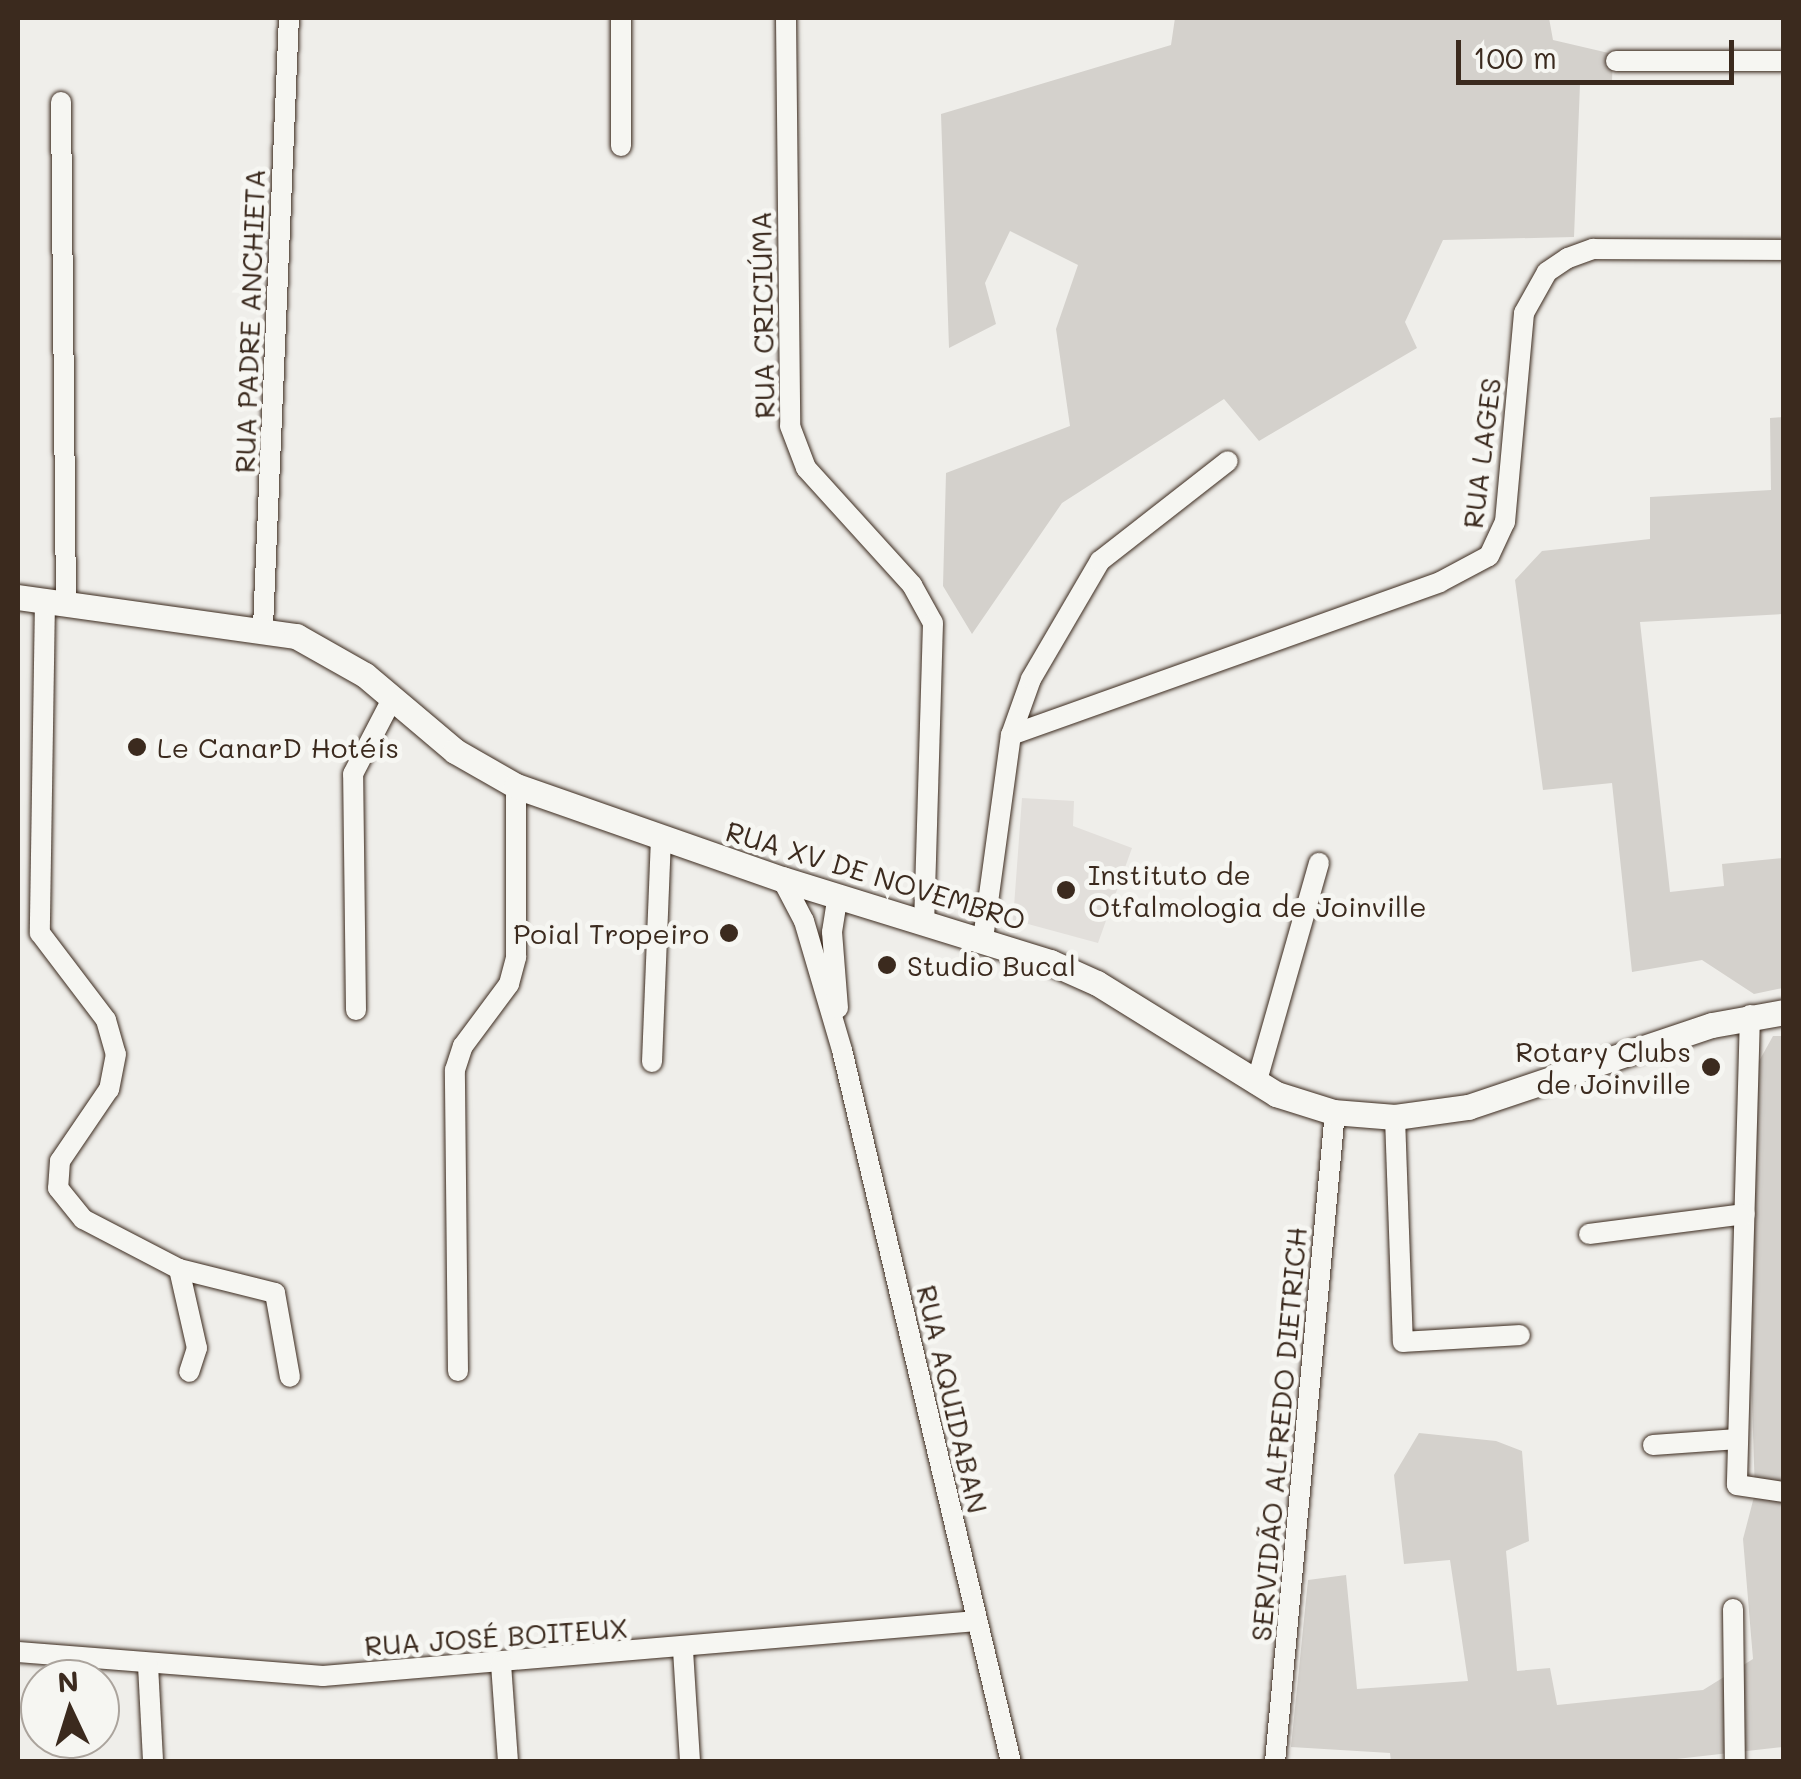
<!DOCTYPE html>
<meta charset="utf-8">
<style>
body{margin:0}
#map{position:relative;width:1801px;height:1779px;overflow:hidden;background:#efeeea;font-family:Mali,sans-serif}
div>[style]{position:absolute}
.built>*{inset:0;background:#e2dfdb}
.green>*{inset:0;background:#d4d1cc}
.roads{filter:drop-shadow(0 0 2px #3b2a1e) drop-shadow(0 0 2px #3b2a1e)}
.minor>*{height:20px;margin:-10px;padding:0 10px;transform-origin:10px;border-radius:10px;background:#f6f6f2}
.major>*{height:25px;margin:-12.5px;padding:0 12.5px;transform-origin:12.5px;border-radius:12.5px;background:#f6f6f2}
.dots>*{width:28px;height:28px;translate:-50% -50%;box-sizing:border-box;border:5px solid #f6f6f2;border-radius:50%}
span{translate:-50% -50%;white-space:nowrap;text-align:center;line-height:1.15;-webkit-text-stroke:10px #f6f6f2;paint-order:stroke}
.street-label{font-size:28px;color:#3b2a1e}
.poi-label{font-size:28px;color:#3b2a1e}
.left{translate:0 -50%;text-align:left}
.right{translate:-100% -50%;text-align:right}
.frame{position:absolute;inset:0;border:20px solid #3b2a1e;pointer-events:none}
.north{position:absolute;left:20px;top:1659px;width:100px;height:100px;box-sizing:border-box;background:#f6f6f2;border:2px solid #aba49d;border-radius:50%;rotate:356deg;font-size:28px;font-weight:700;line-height:40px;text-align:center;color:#3b2a1e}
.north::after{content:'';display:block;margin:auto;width:35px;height:45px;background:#3b2a1e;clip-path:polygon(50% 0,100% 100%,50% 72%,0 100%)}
.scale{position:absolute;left:1456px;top:40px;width:278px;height:45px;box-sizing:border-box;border:5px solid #3b2a1e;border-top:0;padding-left:12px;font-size:30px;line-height:35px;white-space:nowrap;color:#3b2a1e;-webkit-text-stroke:8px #f6f6f2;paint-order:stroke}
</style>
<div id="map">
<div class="built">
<i style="clip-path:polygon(1022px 798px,1074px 801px,1073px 826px,1132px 848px,1098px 943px,1013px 920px)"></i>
</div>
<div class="green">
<i style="clip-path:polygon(1175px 18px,1549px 18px,1553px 40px,1613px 54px,1612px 82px,1580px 84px,1574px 237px,1443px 240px,1405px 322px,1417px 348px,1259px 441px,1224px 399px,1062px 503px,972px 634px,943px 586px,946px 473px,1070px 426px,1056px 329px,1078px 265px,1010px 231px,985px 283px,996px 324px,949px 348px,941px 114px,1171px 45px)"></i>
<i style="clip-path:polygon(1783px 417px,1783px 614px,1640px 622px,1670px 892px,1724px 886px,1722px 864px,1783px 858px,1783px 988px,1754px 994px,1702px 960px,1632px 972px,1612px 783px,1543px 790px,1515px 580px,1542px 551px,1650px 539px,1650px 497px,1771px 490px,1770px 418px)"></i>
<i style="clip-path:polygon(1773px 1036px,1783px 1036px,1783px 1747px,1650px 1762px,1391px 1762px,1390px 1753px,1291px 1747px,1308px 1580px,1346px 1575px,1357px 1689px,1468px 1681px,1450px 1560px,1404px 1564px,1394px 1475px,1419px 1433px,1496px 1441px,1522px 1451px,1529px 1541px,1506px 1551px,1517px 1671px,1550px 1668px,1557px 1705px,1703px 1690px,1753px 1659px,1743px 1539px,1755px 1493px,1751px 1372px,1758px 1063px)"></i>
</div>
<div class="roads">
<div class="minor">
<i style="left:786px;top:18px;width:408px;rotate:89.4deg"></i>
<i style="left:790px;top:426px;width:45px;rotate:69.1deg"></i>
<i style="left:806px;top:468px;width:158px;rotate:47.8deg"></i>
<i style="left:912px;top:585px;width:43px;rotate:61.1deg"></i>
<i style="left:933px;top:623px;width:298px;rotate:91.7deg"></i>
<i style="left:1616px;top:61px;width:168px"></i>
<i style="left:61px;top:102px;width:501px;rotate:89.43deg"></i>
<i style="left:621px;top:146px;width:128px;rotate:-90deg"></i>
<i style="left:45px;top:600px;width:333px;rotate:90.9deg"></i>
<i style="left:40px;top:933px;width:109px;rotate:52.8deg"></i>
<i style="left:106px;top:1020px;width:35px;rotate:74deg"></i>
<i style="left:116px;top:1054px;width:36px;rotate:101deg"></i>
<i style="left:109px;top:1089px;width:87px;rotate:124.2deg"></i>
<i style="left:60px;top:1161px;width:27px;rotate:94deg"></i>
<i style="left:58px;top:1188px;width:40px;rotate:51deg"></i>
<i style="left:83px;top:1219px;width:108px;rotate:27.5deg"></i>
<i style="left:179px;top:1269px;width:99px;rotate:14deg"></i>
<i style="left:275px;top:1293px;width:85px;rotate:79.9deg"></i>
<i style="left:263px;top:627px;width:610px;rotate:-87.56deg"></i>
<i style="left:1011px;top:735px;width:455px;rotate:-19.6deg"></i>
<i style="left:1440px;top:582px;width:55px;rotate:-28deg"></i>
<i style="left:1489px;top:556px;width:38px;rotate:-65deg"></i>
<i style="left:1505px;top:522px;width:210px;rotate:-84.8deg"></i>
<i style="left:1524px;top:313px;width:47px;rotate:-60.7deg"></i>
<i style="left:1547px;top:272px;width:25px;rotate:-34deg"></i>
<i style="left:1568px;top:258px;width:27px;rotate:-20deg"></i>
<i style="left:1593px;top:249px;width:191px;rotate:0.3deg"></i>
<i style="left:782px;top:879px;width:47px;rotate:62.4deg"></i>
<i style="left:804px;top:921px;width:134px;rotate:73.6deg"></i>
<i style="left:842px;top:1050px;width:732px;rotate:76.65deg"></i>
<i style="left:983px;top:939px;width:206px;rotate:-82.2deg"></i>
<i style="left:1011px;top:735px;width:59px;rotate:-70.3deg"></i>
<i style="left:1031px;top:679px;width:137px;rotate:-59.7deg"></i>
<i style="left:1100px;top:561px;width:162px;rotate:-38deg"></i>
<i style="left:838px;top:1008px;width:76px;rotate:-94.5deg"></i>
<i style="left:832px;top:932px;width:36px;rotate:-81deg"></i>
<i style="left:356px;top:1010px;width:236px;rotate:-90.7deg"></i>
<i style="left:353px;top:774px;width:87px;rotate:-62.5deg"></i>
<i style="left:1750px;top:1015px;width:470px;rotate:91.6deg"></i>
<i style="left:1737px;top:1485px;width:48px;rotate:8.5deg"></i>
<i style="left:652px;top:1062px;width:224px;rotate:-87.7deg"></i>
<i style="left:1256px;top:1084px;width:230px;rotate:-74.1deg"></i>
<i style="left:1395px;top:1117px;width:225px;rotate:88deg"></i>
<i style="left:1403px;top:1342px;width:117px;rotate:-3.4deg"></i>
<i style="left:1589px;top:1234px;width:157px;rotate:-7.3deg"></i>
<i style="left:179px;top:1269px;width:81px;rotate:77.2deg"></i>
<i style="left:197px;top:1348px;width:25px;rotate:108deg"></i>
<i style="left:458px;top:1371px;width:301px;rotate:-90.6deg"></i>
<i style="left:455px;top:1070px;width:25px;rotate:-72deg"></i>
<i style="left:463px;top:1046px;width:77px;rotate:-53.4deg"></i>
<i style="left:509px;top:984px;width:28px;rotate:-75deg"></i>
<i style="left:516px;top:957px;width:171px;rotate:-90deg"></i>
<i style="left:1653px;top:1445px;width:85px;rotate:-4deg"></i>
<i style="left:1733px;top:1609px;width:153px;rotate:89.3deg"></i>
<i style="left:683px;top:1650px;width:112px;rotate:86.4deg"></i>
<i style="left:18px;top:1652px;width:306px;rotate:4.5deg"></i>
<i style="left:323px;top:1676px;width:656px;rotate:-4.81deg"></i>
<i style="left:501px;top:1664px;width:98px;rotate:85.9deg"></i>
<i style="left:148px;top:1665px;width:97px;rotate:87deg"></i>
<i style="left:1275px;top:1762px;width:653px;rotate:-84.73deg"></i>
</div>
<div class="major">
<i style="left:18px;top:597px;width:281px;rotate:8deg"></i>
<i style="left:296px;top:636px;width:79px;rotate:29.5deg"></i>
<i style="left:365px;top:675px;width:118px;rotate:40.2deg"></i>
<i style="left:455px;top:751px;width:70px;rotate:29.8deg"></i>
<i style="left:516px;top:786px;width:282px;rotate:19.3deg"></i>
<i style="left:782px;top:879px;width:281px;rotate:17.2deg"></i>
<i style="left:1050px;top:962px;width:51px;rotate:24.1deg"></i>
<i style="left:1097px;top:983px;width:211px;rotate:31.8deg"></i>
<i style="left:1276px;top:1094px;width:60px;rotate:17.5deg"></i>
<i style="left:1333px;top:1112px;width:62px;rotate:4.6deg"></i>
<i style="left:1395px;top:1117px;width:74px;rotate:-7.8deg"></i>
<i style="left:1468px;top:1107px;width:257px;rotate:-18.6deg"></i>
<i style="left:1712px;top:1025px;width:73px;rotate:-10.2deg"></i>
</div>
</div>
<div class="dots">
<i style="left:137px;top:747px;background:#3b2a1e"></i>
<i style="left:1066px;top:890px;background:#3b2a1e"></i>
<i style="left:729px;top:933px;background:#3b2a1e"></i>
<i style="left:887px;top:965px;background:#3b2a1e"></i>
<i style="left:1711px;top:1067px;background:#3b2a1e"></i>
</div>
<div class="street-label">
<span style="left:762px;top:315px;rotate:-91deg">RUA CRICIÚMA</span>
<span style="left:249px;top:321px;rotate:-88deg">RUA PADRE ANCHIETA</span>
<span style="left:1481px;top:453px;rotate:-83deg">RUA LAGES</span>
<span style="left:876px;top:875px;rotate:17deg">RUA XV DE NOVEMBRO</span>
<span style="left:953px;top:1399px;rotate:77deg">RUA AQUIDABAN</span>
<span style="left:1278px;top:1434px;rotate:-85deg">SERVIDÃO ALFREDO DIETRICH</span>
<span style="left:496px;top:1636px;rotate:-4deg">RUA JOSÉ BOITEUX</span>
</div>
<div class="poi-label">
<span class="left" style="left:157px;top:747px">Le CanarD Hotéis</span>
<span class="left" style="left:1088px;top:890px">Instituto de<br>Otfalmologia de Joinville</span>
<span class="right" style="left:709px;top:933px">Poial Tropeiro</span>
<span class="left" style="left:907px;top:965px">Studio Bucal</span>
<span class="right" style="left:1691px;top:1067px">Rotary Clubs<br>de Joinville</span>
</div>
<div class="frame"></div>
<div class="north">N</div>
<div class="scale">100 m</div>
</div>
